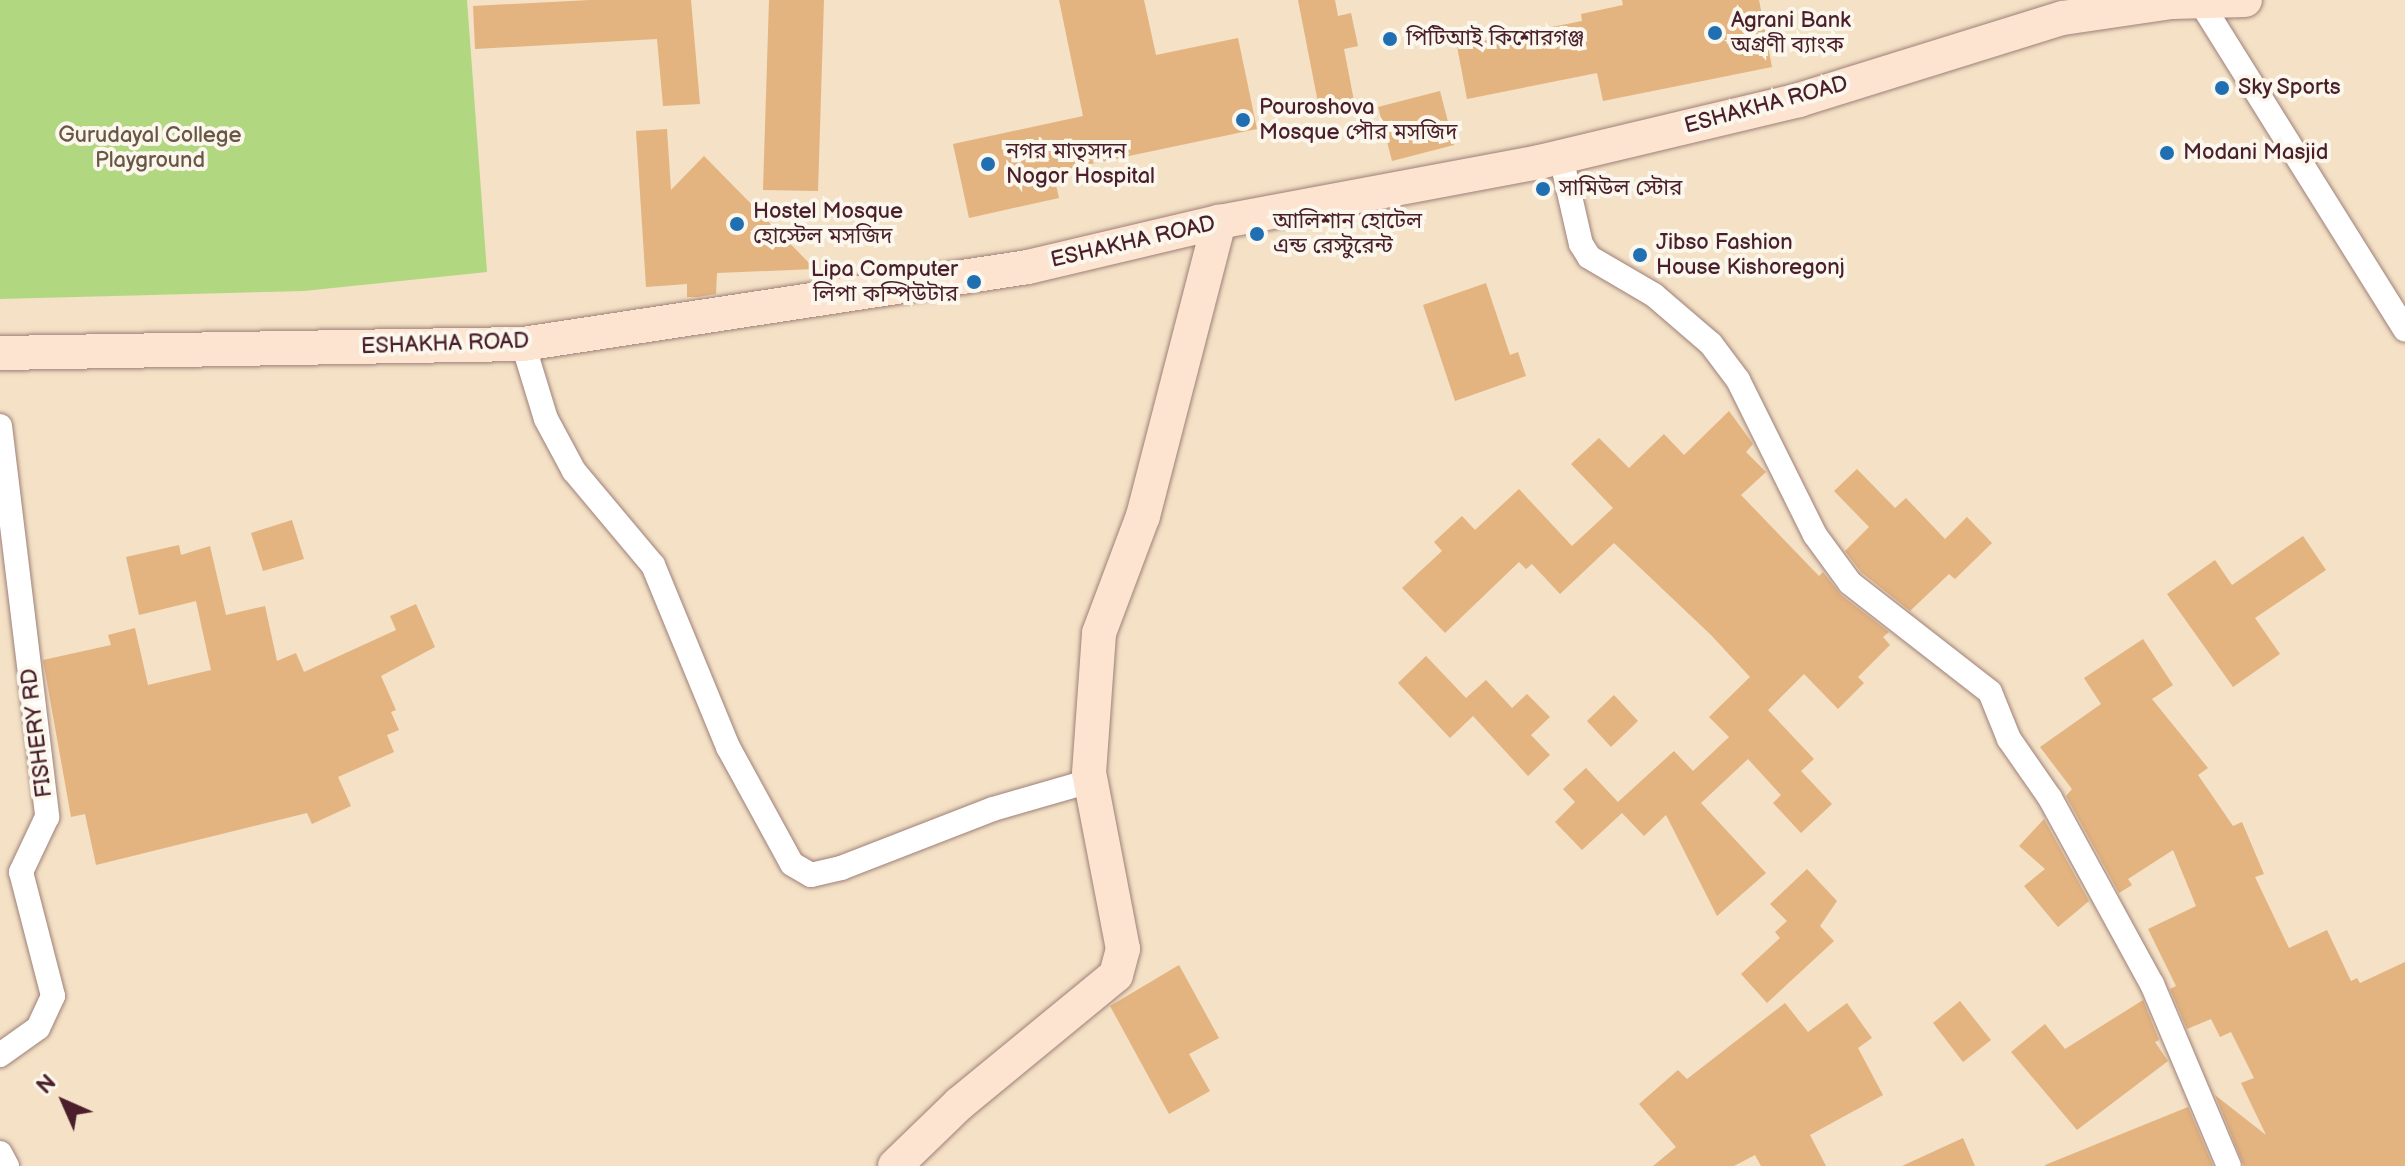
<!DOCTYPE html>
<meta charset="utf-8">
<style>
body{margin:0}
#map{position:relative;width:2405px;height:1166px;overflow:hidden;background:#f4e1c6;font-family:"Balsamiq Sans","Noto Sans Bengali",sans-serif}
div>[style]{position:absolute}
.green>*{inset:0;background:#b2d781}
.building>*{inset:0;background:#e3b380}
.roads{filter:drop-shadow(0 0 2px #9f8078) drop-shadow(0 0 2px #9f8078)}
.street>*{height:24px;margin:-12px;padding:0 12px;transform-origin:12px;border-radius:12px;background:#fff}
.secondary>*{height:34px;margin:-17px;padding:0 17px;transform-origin:17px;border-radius:17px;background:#fde4d0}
.dots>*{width:22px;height:22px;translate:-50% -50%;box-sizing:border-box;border:4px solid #fbf7ec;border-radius:50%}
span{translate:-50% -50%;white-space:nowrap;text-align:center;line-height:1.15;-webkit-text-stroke:8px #fbf7ec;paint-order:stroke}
.poi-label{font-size:22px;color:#4a1f2b}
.left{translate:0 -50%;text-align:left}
.right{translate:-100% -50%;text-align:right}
.street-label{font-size:22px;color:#4a1f2b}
.park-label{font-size:22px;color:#695645}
.north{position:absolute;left:24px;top:1062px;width:80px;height:80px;-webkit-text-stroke:6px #fbf7ec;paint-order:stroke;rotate:315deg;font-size:22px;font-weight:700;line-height:32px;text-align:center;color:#4a1f2b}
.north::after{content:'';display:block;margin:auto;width:28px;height:36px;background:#4a1f2b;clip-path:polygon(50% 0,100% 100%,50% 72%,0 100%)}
</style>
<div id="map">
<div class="green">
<i style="clip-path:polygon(0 0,467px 0,487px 272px,304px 291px,0 299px)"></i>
</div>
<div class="building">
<i style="clip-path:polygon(590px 0,691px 0,700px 104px,663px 106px,657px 39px,475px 49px,473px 6px)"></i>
<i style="clip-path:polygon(769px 0,824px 0,818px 191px,763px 190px)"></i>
<i style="clip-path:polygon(1059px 0,1144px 0,1156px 55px,1238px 38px,1257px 129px,1053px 172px,1059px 198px,969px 218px,953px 144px,1083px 116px)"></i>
<i style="clip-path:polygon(1298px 0,1335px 0,1338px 16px,1351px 13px,1358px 46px,1344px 49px,1355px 106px,1320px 113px)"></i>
<i style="clip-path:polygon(1622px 0,1759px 0,1772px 67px,1603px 101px,1597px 73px,1467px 99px,1457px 46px,1582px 21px,1581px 14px,1623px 5px)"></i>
<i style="clip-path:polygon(1440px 91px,1454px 145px,1392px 161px,1378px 107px)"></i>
<i style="clip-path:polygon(667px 129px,671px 190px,704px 156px,815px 269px,717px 273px,716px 294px,698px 297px,687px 297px,687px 284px,646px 287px,636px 131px)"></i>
<i style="clip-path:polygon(1486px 283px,1510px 355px,1518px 352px,1526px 376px,1455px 401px,1423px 305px)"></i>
<i style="clip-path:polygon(1729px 411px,1753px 444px,1746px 452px,1766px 472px,1741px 495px,1819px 576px,1823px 572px,1841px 595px,1889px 632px,1883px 637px,1890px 645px,1858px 677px,1864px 683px,1838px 709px,1804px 674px,1768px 710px,1814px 759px,1801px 771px,1832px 804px,1801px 833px,1773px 803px,1781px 795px,1748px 759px,1701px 803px,1766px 873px,1717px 916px,1666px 815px,1644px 836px,1622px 813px,1582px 850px,1555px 822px,1575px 802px,1563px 789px,1586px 768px,1618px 802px,1674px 751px,1693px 771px,1729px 737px,1709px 717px,1750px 677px,1711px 635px,1614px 543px,1560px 594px,1532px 564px,1526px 569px,1519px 562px,1445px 633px,1402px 588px,1442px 551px,1434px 542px,1462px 516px,1475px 530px,1519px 489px,1572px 546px,1613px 508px,1571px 464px,1599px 438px,1629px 468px,1664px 434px,1684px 455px)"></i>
<i style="clip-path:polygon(1857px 469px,1895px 508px,1906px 498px,1945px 539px,1967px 517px,1992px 543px,1955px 579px,1949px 574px,1910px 611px,1861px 572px,1845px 551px,1869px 527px,1834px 491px)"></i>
<i style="clip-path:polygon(292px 520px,304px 559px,263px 571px,251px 533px)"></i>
<i style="clip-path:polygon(2303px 536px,2326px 570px,2255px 618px,2280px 654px,2233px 687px,2167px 594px,2215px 560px,2232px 585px)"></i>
<i style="clip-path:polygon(179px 545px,181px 555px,210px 546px,226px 615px,265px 606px,277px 661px,296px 653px,304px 672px,396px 630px,390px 616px,416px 604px,435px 647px,381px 676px,396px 710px,391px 712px,399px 730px,387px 735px,394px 752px,338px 777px,351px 806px,312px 824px,307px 813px,96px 865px,85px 814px,71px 817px,43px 660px,111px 645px,108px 635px,135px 628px,148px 685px,211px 670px,196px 601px,139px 615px,126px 557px)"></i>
<i style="clip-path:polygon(2143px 639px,2173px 685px,2152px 699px,2208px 768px,2198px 775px,2233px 826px,2242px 822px,2264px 874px,2255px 877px,2289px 948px,2327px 930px,2351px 981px,2357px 978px,2360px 983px,2405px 962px,2405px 1166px,2244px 1166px,2215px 1095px,2266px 1135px,2241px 1083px,2254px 1078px,2231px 1032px,2220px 1037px,2211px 1019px,2187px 1029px,2170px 989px,2176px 986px,2148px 929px,2196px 906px,2173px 850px,2128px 879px,2132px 885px,2119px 893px,2066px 796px,2072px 789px,2040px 747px,2101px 704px,2084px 678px)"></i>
<i style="clip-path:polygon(1426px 656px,1466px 698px,1486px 680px,1512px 708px,1527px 694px,1550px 717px,1531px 735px,1550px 755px,1528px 776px,1473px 716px,1450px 738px,1398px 683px)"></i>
<i style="clip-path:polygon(1614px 695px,1638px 721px,1611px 747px,1587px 721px)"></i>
<i style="clip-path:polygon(2044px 819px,2089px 901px,2058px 927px,2024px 886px,2045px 869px,2019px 846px)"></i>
<i style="clip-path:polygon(1807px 869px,1837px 901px,1820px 926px,1834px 941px,1767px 1003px,1741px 974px,1780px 938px,1775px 932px,1787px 921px,1770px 904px)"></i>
<i style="clip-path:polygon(1179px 965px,1219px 1038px,1189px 1054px,1210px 1091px,1169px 1114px,1110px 1006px)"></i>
<i style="clip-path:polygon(2143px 1000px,2159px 1040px,2155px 1042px,2168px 1061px,2077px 1130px,2011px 1052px,2045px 1024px,2065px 1049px)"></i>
<i style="clip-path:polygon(1960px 1001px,1991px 1040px,1963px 1062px,1933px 1023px)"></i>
<i style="clip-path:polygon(1785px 1003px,1808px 1032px,1847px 1003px,1872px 1038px,1858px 1048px,1883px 1095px,1810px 1135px,1826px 1166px,1761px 1166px,1755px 1155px,1734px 1166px,1653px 1166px,1676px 1147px,1639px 1104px,1678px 1070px,1687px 1079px)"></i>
<i style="clip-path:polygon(2188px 1107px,2213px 1166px,2045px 1166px,2045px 1165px)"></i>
<i style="clip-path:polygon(1963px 1138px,1975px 1166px,1902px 1166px)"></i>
</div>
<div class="roads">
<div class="street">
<i style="left:2201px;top:3px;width:385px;rotate:58deg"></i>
<i style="left:1561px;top:157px;width:89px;rotate:77.1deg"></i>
<i style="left:1581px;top:244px;width:15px;rotate:58deg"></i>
<i style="left:1589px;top:257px;width:75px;rotate:30.3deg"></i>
<i style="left:1654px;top:295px;width:75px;rotate:40.7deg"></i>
<i style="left:1711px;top:344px;width:45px;rotate:53.1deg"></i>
<i style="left:1738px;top:380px;width:173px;rotate:63.6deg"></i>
<i style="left:1815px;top:535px;width:59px;rotate:53.9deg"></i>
<i style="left:1850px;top:583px;width:177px;rotate:37.9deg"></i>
<i style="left:1990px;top:692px;width:51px;rotate:68deg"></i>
<i style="left:2009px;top:739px;width:72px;rotate:55.2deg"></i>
<i style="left:2050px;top:798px;width:212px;rotate:61.3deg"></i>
<i style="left:2152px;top:984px;width:198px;rotate:67.1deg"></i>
<i style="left:523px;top:344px;width:78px;rotate:73deg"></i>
<i style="left:546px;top:419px;width:59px;rotate:61.7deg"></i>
<i style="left:574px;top:471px;width:123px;rotate:50deg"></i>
<i style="left:653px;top:565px;width:197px;rotate:67.6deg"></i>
<i style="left:728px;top:747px;width:133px;rotate:61.3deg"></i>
<i style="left:792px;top:864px;width:22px;rotate:30deg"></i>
<i style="left:811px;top:875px;width:31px;rotate:-13deg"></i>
<i style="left:841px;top:868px;width:163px;rotate:-21.2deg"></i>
<i style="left:993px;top:809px;width:101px;rotate:-16.1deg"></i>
<i style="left:0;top:426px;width:394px;rotate:83.1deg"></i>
<i style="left:47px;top:817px;width:61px;rotate:115.3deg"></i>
<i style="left:21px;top:872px;width:128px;rotate:75.5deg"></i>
<i style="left:53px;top:996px;width:35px;rotate:115deg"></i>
<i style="left:38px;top:1028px;width:47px;rotate:144.6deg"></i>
<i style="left:0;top:1153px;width:15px;rotate:62deg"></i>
</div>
<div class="secondary">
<i style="left:0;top:353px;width:523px;rotate:-0.99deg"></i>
<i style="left:523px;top:344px;width:511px;rotate:-8.67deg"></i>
<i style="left:1028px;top:267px;width:196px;rotate:-13.3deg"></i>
<i style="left:1219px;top:222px;width:326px;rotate:-10.6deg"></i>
<i style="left:1539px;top:162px;width:267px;rotate:-13.4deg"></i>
<i style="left:1799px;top:100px;width:276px;rotate:-17.3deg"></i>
<i style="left:2063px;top:18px;width:110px;rotate:-8.4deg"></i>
<i style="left:2172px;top:2px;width:73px;rotate:-1.6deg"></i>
<i style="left:895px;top:1166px;width:89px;rotate:-44.1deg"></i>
<i style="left:959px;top:1104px;width:203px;rotate:-39.4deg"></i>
<i style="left:1116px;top:975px;width:27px;rotate:-75deg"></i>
<i style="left:1123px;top:949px;width:179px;rotate:-100.9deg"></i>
<i style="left:1089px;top:773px;width:140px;rotate:-85.9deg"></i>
<i style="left:1099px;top:633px;width:125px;rotate:-69.4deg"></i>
<i style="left:1143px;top:516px;width:304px;rotate:-75.5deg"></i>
</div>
</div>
<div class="dots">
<i style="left:1715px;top:33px;background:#1f6fb2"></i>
<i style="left:1390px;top:39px;background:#1f6fb2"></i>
<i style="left:2222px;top:88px;background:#1f6fb2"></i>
<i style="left:1243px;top:120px;background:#1f6fb2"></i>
<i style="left:2167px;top:153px;background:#1f6fb2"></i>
<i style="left:988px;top:164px;background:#1f6fb2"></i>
<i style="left:1543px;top:189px;background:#1f6fb2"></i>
<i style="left:737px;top:224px;background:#1f6fb2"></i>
<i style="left:1257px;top:234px;background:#1f6fb2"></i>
<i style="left:1640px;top:255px;background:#1f6fb2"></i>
<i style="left:974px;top:282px;background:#1f6fb2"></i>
</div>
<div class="poi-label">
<span class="left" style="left:1731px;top:33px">Agrani Bank<br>অগ্রণী ব্যাংক</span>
<span class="left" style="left:1406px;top:39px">পিটিআই কিশোরগঞ্জ</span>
<span class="left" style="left:2238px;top:88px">Sky Sports</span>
<span class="left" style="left:1259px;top:120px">Pouroshova<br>Mosque পৌর মসজিদ</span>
<span class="left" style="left:1006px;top:164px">নগর মাতৃসদন<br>Nogor Hospital</span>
<span class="left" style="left:2183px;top:153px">Modani Masjid</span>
<span class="left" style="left:1559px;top:189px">সামিউল স্টোর</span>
<span class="left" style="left:753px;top:224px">Hostel Mosque<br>হোস্টেল মসজিদ</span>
<span class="left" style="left:1273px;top:234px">আলিশান হোটেল<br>এন্ড রেস্টুরেন্ট</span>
<span class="left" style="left:1656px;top:255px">Jibso Fashion<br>House Kishoregonj</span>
<span class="right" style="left:958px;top:282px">Lipa Computer<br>লিপা কম্পিউটার</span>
</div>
<div class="street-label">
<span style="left:1766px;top:105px;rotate:-15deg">ESHAKHA ROAD</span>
<span style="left:1133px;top:242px;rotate:-13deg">ESHAKHA ROAD</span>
<span style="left:445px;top:344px;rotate:-2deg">ESHAKHA ROAD</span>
<span style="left:37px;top:733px;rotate:-97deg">FISHERY RD</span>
</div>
<div class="park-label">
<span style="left:150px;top:148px">Gurudayal College<br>Playground</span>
</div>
<div class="north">N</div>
</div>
